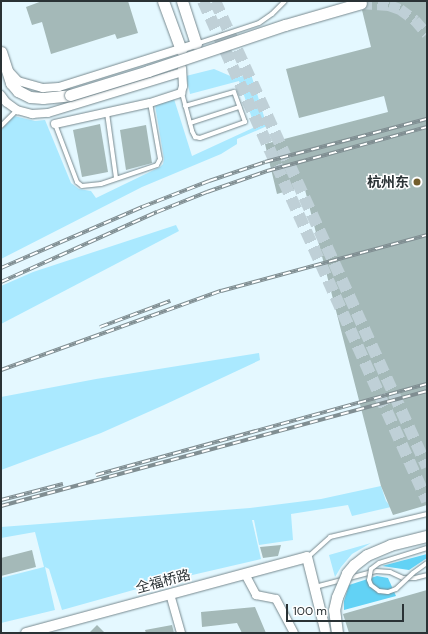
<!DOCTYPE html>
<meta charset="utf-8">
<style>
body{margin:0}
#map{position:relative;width:428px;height:634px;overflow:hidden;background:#e4f8ff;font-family:"DM Sans","Noto Sans SC",sans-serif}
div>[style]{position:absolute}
.green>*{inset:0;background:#aae9ff}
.forest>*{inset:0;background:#62d2f5}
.building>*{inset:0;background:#a4b9b8}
.secondary-tunnel>*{height:11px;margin-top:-5.5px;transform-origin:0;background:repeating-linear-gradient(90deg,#bfd0d7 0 11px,transparent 0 16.5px)}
.primary-tunnel>*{height:12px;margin-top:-6px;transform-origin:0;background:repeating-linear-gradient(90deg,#bfd0d7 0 12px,transparent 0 18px)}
.roads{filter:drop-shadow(0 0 1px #77898f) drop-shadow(0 0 1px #77898f)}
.service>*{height:4px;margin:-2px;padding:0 2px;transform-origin:2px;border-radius:2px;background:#fff}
.minor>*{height:8px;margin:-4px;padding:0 4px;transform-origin:4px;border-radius:4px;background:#fff}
.tertiary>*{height:10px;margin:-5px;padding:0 5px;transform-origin:5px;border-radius:5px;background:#fff}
.secondary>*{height:11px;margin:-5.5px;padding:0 5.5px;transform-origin:5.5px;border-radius:5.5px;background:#fff}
.rail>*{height:4px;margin-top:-2px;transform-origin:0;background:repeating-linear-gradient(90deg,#fff 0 8px,#808e92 0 16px);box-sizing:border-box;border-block:1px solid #808e92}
.bridges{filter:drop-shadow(0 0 1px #77898f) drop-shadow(0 0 1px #77898f)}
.service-bridge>*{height:4px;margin:-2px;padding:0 2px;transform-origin:2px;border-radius:2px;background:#fff}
.secondary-bridge>*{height:11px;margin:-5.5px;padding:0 5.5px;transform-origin:5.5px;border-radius:5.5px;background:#fff}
.dots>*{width:11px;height:11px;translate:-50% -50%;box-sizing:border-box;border:2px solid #fff;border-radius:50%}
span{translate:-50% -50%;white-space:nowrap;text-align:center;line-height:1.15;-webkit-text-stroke:3px #fff;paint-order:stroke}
.poi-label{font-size:14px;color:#2a3235;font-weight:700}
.right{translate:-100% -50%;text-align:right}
.street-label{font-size:14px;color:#2a3235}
.frame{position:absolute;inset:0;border:2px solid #2a3235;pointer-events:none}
.scale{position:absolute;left:286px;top:604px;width:118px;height:18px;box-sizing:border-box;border:2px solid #2a3235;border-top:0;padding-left:5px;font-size:12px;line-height:14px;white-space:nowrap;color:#2a3235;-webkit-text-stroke:3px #fff;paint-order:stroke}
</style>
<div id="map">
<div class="green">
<i style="clip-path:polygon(214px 69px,235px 78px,251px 74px,267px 126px,237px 139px,237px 144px,221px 154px,142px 187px,1px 259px,1px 130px,14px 116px,35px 121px,45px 120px,71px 183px,79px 189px,91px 191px,96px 198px,160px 167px,163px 164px,164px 159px,155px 105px,174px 99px,192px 156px,255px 127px,239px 81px,190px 94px,186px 76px)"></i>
<i style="clip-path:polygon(176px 225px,179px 231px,1px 324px,1px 286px,33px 272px)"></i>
<i style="clip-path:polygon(259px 353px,260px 360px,164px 405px,101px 433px,1px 470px,1px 397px,96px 379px)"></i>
<i style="clip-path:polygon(381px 486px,386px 501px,391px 507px,352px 516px,348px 505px,291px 514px,293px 540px,259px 545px,254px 520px,252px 520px,261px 559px,162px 582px,62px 610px,49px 569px,45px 567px,55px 610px,1px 623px,1px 578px,44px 567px,35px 532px,1px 538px,1px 527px,250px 508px,321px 499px)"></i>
<i style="clip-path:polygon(371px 543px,352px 554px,341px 567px,335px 577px,329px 555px)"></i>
</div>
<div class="forest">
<i style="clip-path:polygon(427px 554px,427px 558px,409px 570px,382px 566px)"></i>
<i style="clip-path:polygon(377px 576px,388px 578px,396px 596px,344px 610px,344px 601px,349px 585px)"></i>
</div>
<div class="building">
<i style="clip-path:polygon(42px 1px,128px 1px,138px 33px,117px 39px,115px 34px,51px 54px,42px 22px,32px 25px,26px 7px)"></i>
<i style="clip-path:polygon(368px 1px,427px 1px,427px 505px,393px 515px,381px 486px,304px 186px,277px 194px,265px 144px,388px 112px,384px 96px,299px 118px,286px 69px,371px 47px,362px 10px,366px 8px)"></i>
<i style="clip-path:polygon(100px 124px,108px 172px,82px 177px,73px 130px)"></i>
<i style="clip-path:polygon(146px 125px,152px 163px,126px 170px,120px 130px)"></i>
<i style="clip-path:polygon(281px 545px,278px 556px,263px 558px,260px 547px)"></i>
<i style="clip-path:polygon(32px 550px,36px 567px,1px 576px,1px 558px)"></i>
<i style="clip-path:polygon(427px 590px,427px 633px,349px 633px,343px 614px)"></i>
<i style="clip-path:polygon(255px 607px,266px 633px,242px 633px,237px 623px,202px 627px,201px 612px)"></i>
<i style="clip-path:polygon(97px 625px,105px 633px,89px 633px)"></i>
<i style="clip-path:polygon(172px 625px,174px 633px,146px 633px,145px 630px)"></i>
</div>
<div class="secondary-tunnel">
<i style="left:361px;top:3px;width:28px;rotate:4deg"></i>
<i style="left:389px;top:5px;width:12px;rotate:20deg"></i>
<i style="left:400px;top:9px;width:19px;rotate:36deg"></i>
<i style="left:415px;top:20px;width:18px;rotate:49deg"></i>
</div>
<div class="primary-tunnel">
<i style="left:203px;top:1px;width:548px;rotate:65.87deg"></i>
<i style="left:215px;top:1px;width:512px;rotate:65.54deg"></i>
</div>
<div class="roads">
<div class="service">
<i style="left:196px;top:44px;width:66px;rotate:-18.4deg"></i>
<i style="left:259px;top:23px;width:16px;rotate:-35deg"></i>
<i style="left:272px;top:14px;width:18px;rotate:-45deg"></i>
<i style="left:182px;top:93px;width:39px;rotate:75deg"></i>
<i style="left:192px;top:131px;width:7px;rotate:63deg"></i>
<i style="left:195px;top:137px;width:5px;rotate:11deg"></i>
<i style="left:200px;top:138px;width:48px;rotate:-19.6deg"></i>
<i style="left:245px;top:122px;width:32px;rotate:-110deg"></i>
<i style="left:234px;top:92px;width:51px;rotate:164.1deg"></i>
<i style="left:107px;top:113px;width:66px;rotate:82.1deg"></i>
<i style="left:190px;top:123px;width:52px;rotate:-18.1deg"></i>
<i style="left:55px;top:124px;width:62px;rotate:69.2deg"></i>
<i style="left:77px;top:182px;width:6px;rotate:39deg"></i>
<i style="left:82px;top:186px;width:19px;rotate:-6deg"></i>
<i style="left:101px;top:184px;width:59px;rotate:-18.7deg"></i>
<i style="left:157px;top:165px;width:7px;rotate:-63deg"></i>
<i style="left:160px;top:159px;width:57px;rotate:-100.1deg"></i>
<i style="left:1px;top:126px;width:23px;rotate:-45deg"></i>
<i style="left:308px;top:557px;width:30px;rotate:-42deg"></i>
<i style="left:330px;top:537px;width:100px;rotate:-13.3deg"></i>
<i style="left:315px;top:587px;width:63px;rotate:-14.7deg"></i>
<i style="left:376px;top:571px;width:14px;rotate:4deg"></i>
<i style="left:390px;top:572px;width:14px;rotate:25deg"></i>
<i style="left:403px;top:578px;width:12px"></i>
<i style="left:415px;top:578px;width:12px;rotate:-14deg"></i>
</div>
<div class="minor">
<i style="left:7px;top:69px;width:16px;rotate:47deg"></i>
<i style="left:18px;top:81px;width:26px;rotate:16deg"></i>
<i style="left:43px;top:88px;width:16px;rotate:-4deg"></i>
<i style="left:59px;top:87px;width:144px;rotate:-17.4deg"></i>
<i style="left:1px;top:95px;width:9px;rotate:54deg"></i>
<i style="left:6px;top:102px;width:14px;rotate:36deg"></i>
<i style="left:17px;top:110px;width:16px;rotate:15deg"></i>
<i style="left:32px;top:114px;width:16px;rotate:-4deg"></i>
<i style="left:48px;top:113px;width:140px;rotate:-17deg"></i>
<i style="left:55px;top:124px;width:97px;rotate:-12.5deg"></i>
<i style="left:150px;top:103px;width:33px;rotate:-18deg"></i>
<i style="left:181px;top:93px;width:7px;rotate:-74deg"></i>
<i style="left:183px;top:86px;width:18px;rotate:-93deg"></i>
<i style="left:245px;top:574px;width:24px;rotate:62deg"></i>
<i style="left:256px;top:595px;width:20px;rotate:11deg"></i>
<i style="left:276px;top:599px;width:38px;rotate:62deg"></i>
<i style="left:170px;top:594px;width:41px;rotate:74.2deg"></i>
</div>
<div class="tertiary">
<i style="left:26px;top:633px;width:291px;rotate:-15.1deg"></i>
<i style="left:307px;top:557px;width:78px;rotate:76deg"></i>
</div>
<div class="secondary">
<i style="left:163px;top:1px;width:52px;rotate:69.8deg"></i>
<i style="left:182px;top:1px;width:45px;rotate:72deg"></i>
<i style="left:1px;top:52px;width:33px;rotate:72deg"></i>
<i style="left:11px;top:83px;width:11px;rotate:49deg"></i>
<i style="left:18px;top:91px;width:13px;rotate:27deg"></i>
<i style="left:30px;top:97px;width:13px;rotate:4deg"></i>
<i style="left:43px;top:98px;width:27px;rotate:-6deg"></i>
</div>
</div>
<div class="rail">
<i style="left:1px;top:268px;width:154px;rotate:-23.4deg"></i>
<i style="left:142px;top:207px;width:72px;rotate:-21.2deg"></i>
<i style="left:209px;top:181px;width:59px;rotate:-18.7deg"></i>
<i style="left:265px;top:162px;width:168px;rotate:-14.9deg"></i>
<i style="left:1px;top:282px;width:171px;rotate:-24.2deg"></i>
<i style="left:157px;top:212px;width:54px;rotate:-21.8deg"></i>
<i style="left:207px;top:192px;width:64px;rotate:-19.3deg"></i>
<i style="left:267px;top:171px;width:166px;rotate:-15.4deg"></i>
<i style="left:100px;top:327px;width:75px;rotate:-20.4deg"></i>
<i style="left:1px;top:370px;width:234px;rotate:-19.8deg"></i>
<i style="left:221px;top:291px;width:213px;rotate:-15.2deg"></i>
<i style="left:96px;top:475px;width:343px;rotate:-15.4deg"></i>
<i style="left:1px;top:500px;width:64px;rotate:-14.5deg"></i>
<i style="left:1px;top:506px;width:441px;rotate:-15.1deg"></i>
</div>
<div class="bridges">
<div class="service-bridge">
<i style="left:427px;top:548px;width:50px;rotate:162.6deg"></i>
<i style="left:379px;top:563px;width:10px;rotate:143deg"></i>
<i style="left:371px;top:569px;width:11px;rotate:100deg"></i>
<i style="left:369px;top:580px;width:5px;rotate:68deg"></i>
<i style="left:371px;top:585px;width:10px;rotate:37deg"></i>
<i style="left:379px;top:591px;width:9px;rotate:6deg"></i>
<i style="left:388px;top:592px;width:9px;rotate:-21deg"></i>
<i style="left:396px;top:589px;width:23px;rotate:-43deg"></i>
<i style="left:413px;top:573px;width:17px;rotate:-36deg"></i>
</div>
<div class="secondary-bridge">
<i style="left:70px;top:95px;width:82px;rotate:-17.1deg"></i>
<i style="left:148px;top:71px;width:145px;rotate:-18.6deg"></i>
<i style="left:285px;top:25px;width:79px;rotate:-16.1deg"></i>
<i style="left:337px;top:633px;width:23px;rotate:-97deg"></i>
<i style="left:334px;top:610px;width:13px;rotate:-77deg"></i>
<i style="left:337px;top:597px;width:26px;rotate:-67deg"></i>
<i style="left:347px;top:573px;width:11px;rotate:-49deg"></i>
<i style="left:354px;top:565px;width:16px;rotate:-38deg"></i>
<i style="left:367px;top:555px;width:25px;rotate:-23deg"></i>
<i style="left:390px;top:545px;width:38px;rotate:-14deg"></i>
</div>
</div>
<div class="dots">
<i style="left:417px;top:182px;background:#735d2c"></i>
</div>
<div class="poi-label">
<span class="right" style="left:409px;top:182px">杭州东</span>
</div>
<div class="street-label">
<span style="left:163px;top:581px;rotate:-15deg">全福桥路</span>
</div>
<div class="frame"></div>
<div class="scale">100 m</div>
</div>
